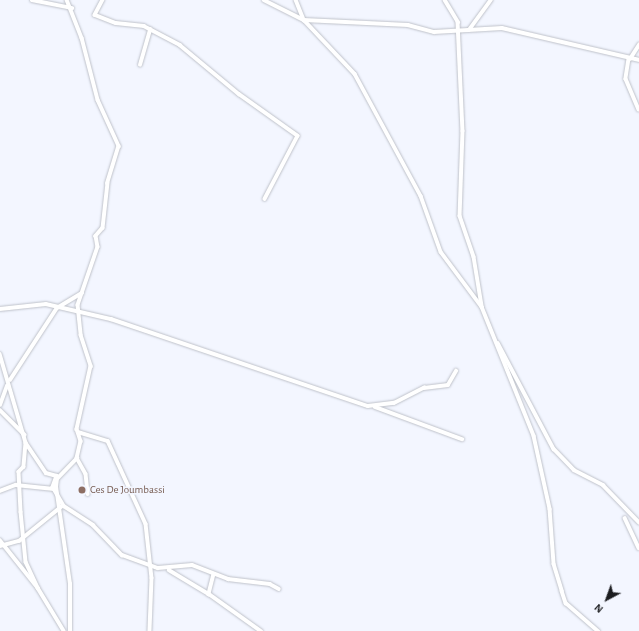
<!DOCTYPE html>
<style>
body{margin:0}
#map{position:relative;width:639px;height:631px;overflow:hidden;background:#f3f6ff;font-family:"Alegreya Sans",sans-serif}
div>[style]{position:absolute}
.roads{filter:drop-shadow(0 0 1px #bfc2ca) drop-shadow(0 0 1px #bfc2ca)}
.street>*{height:3.5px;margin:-1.75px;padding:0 1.75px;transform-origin:1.75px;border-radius:1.75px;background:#fff}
.dots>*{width:11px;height:11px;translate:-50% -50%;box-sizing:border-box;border:2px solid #f3f6ff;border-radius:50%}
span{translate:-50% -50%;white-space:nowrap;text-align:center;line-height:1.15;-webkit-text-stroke:3px #f3f6ff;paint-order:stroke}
.education-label{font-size:11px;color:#785e54}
.left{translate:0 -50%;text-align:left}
.north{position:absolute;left:587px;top:579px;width:40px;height:40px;-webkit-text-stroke:3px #f3f6ff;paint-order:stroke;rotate:221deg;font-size:11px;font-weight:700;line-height:16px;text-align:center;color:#1c1d20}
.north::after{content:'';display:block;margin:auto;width:14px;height:18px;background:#1c1d20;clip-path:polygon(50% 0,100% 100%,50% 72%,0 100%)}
</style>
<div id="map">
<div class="roads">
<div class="street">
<i style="left:32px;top:0;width:41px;rotate:11.3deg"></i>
<i style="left:67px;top:0;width:41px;rotate:68.5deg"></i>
<i style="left:82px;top:38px;width:64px;rotate:75.5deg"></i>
<i style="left:98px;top:100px;width:51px;rotate:65.5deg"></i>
<i style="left:119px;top:146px;width:39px;rotate:107deg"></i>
<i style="left:108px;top:183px;width:45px;rotate:96.3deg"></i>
<i style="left:103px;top:228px;width:11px;rotate:131deg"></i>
<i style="left:96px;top:236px;width:11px;rotate:80deg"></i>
<i style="left:98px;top:247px;width:61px;rotate:109deg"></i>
<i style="left:78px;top:305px;width:30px;rotate:84deg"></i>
<i style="left:81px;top:335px;width:33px;rotate:72deg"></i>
<i style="left:91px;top:366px;width:65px;rotate:102.5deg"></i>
<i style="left:77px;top:429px;width:13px;rotate:72deg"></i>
<i style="left:81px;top:441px;width:17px;rotate:103deg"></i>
<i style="left:77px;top:458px;width:18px;rotate:61deg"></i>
<i style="left:86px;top:474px;width:20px;rotate:84deg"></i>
<i style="left:103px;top:0;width:17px;rotate:118deg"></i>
<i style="left:95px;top:15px;width:22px;rotate:21deg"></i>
<i style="left:116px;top:23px;width:28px;rotate:6deg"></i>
<i style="left:144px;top:26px;width:41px;rotate:27.8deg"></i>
<i style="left:180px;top:45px;width:77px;rotate:39.7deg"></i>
<i style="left:239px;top:94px;width:72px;rotate:35.4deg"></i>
<i style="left:298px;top:136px;width:71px;rotate:117.6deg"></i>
<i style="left:264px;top:0;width:45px;rotate:26.6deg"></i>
<i style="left:304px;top:20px;width:104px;rotate:2.8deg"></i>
<i style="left:408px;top:25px;width:27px;rotate:15deg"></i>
<i style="left:434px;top:32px;width:68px;rotate:-3.4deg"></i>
<i style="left:502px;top:28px;width:141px;rotate:13.1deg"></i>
<i style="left:296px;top:0;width:22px;rotate:68deg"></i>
<i style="left:304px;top:20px;width:74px;rotate:46.6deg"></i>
<i style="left:355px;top:74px;width:139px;rotate:61.6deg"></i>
<i style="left:421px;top:196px;width:59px;rotate:70.3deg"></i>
<i style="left:441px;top:252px;width:69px;rotate:53.3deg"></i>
<i style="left:482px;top:307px;width:139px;rotate:68deg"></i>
<i style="left:534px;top:436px;width:75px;rotate:77.6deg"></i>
<i style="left:550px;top:509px;width:55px;rotate:85.8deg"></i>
<i style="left:554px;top:564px;width:28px;rotate:73deg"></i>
<i style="left:562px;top:591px;width:13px;rotate:72deg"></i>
<i style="left:566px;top:603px;width:43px;rotate:41.2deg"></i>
<i style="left:445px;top:0;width:26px;rotate:59deg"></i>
<i style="left:458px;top:22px;width:109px;rotate:87.4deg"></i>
<i style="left:463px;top:131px;width:85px;rotate:92deg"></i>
<i style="left:460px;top:216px;width:43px;rotate:71.1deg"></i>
<i style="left:474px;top:257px;width:50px;rotate:80.7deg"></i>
<i style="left:469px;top:30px;width:37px;rotate:-54deg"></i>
<i style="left:629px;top:59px;width:20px;rotate:99deg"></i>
<i style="left:626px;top:79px;width:33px;rotate:67deg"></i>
<i style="left:630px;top:59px;width:17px;rotate:-57deg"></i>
<i style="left:140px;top:65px;width:37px;rotate:-74deg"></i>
<i style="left:0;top:309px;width:46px;rotate:-6.2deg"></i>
<i style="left:46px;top:304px;width:67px;rotate:13deg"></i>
<i style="left:111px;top:319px;width:271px;rotate:18.7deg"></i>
<i style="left:368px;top:406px;width:26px;rotate:-7deg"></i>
<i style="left:394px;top:403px;width:34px;rotate:-27deg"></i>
<i style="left:424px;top:388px;width:24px;rotate:-7deg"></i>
<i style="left:448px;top:385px;width:16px;rotate:-60deg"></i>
<i style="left:498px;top:343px;width:120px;rotate:62.2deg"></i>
<i style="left:554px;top:449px;width:29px;rotate:46deg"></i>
<i style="left:574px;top:470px;width:33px;rotate:27deg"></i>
<i style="left:603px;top:485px;width:52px;rotate:45.8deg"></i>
<i style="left:0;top:354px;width:93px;rotate:73.7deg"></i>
<i style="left:26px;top:443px;width:36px;rotate:56deg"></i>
<i style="left:46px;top:473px;width:11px;rotate:15deg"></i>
<i style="left:57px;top:476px;width:12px;rotate:110deg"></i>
<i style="left:53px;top:487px;width:22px;rotate:60deg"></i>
<i style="left:64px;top:506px;width:35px;rotate:33deg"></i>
<i style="left:93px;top:525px;width:42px;rotate:46deg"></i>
<i style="left:122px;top:555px;width:38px;rotate:20deg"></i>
<i style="left:158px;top:568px;width:34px;rotate:-5deg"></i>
<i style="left:192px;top:565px;width:39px;rotate:21deg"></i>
<i style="left:228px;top:579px;width:42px;rotate:6.8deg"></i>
<i style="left:270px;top:584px;width:10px;rotate:29deg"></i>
<i style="left:10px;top:380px;width:86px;rotate:-56.9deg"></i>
<i style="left:57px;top:308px;width:29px;rotate:-31deg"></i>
<i style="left:0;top:405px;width:20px;rotate:-70deg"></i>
<i style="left:375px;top:407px;width:93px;rotate:20.2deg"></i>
<i style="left:0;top:410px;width:35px;rotate:45deg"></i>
<i style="left:78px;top:432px;width:31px;rotate:17deg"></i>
<i style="left:108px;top:441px;width:91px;rotate:65.4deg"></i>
<i style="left:146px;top:524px;width:54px;rotate:83.7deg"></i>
<i style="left:152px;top:578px;width:53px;rotate:92.2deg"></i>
<i style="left:26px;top:443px;width:24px;rotate:95deg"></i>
<i style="left:24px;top:467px;width:7px;rotate:135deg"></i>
<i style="left:19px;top:472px;width:40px;rotate:87.1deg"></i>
<i style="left:21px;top:512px;width:50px;rotate:84.3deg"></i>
<i style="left:26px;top:562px;width:29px;rotate:65deg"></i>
<i style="left:0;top:491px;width:17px;rotate:-21deg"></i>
<i style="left:16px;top:485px;width:38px;rotate:6deg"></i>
<i style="left:625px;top:518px;width:33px;rotate:65deg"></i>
<i style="left:0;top:540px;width:61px;rotate:51.6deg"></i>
<i style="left:38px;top:588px;width:50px;rotate:58.8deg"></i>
<i style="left:0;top:546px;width:20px;rotate:-15deg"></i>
<i style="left:19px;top:541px;width:54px;rotate:-39deg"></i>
<i style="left:169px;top:570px;width:47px;rotate:31deg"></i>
<i style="left:214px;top:574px;width:21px;rotate:104deg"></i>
<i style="left:209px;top:594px;width:64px;rotate:35.4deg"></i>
<i style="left:70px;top:631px;width:47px;rotate:-90deg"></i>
<i style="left:70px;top:584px;width:98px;rotate:-98.2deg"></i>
<i style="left:56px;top:487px;width:8px;rotate:-83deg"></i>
<i style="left:57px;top:479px;width:29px;rotate:-46deg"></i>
</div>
</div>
<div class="dots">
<i style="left:82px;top:490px;background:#8d6e63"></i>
</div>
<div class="education-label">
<span class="left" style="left:90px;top:490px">Ces De Joumbassi</span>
</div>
<div class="north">N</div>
</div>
